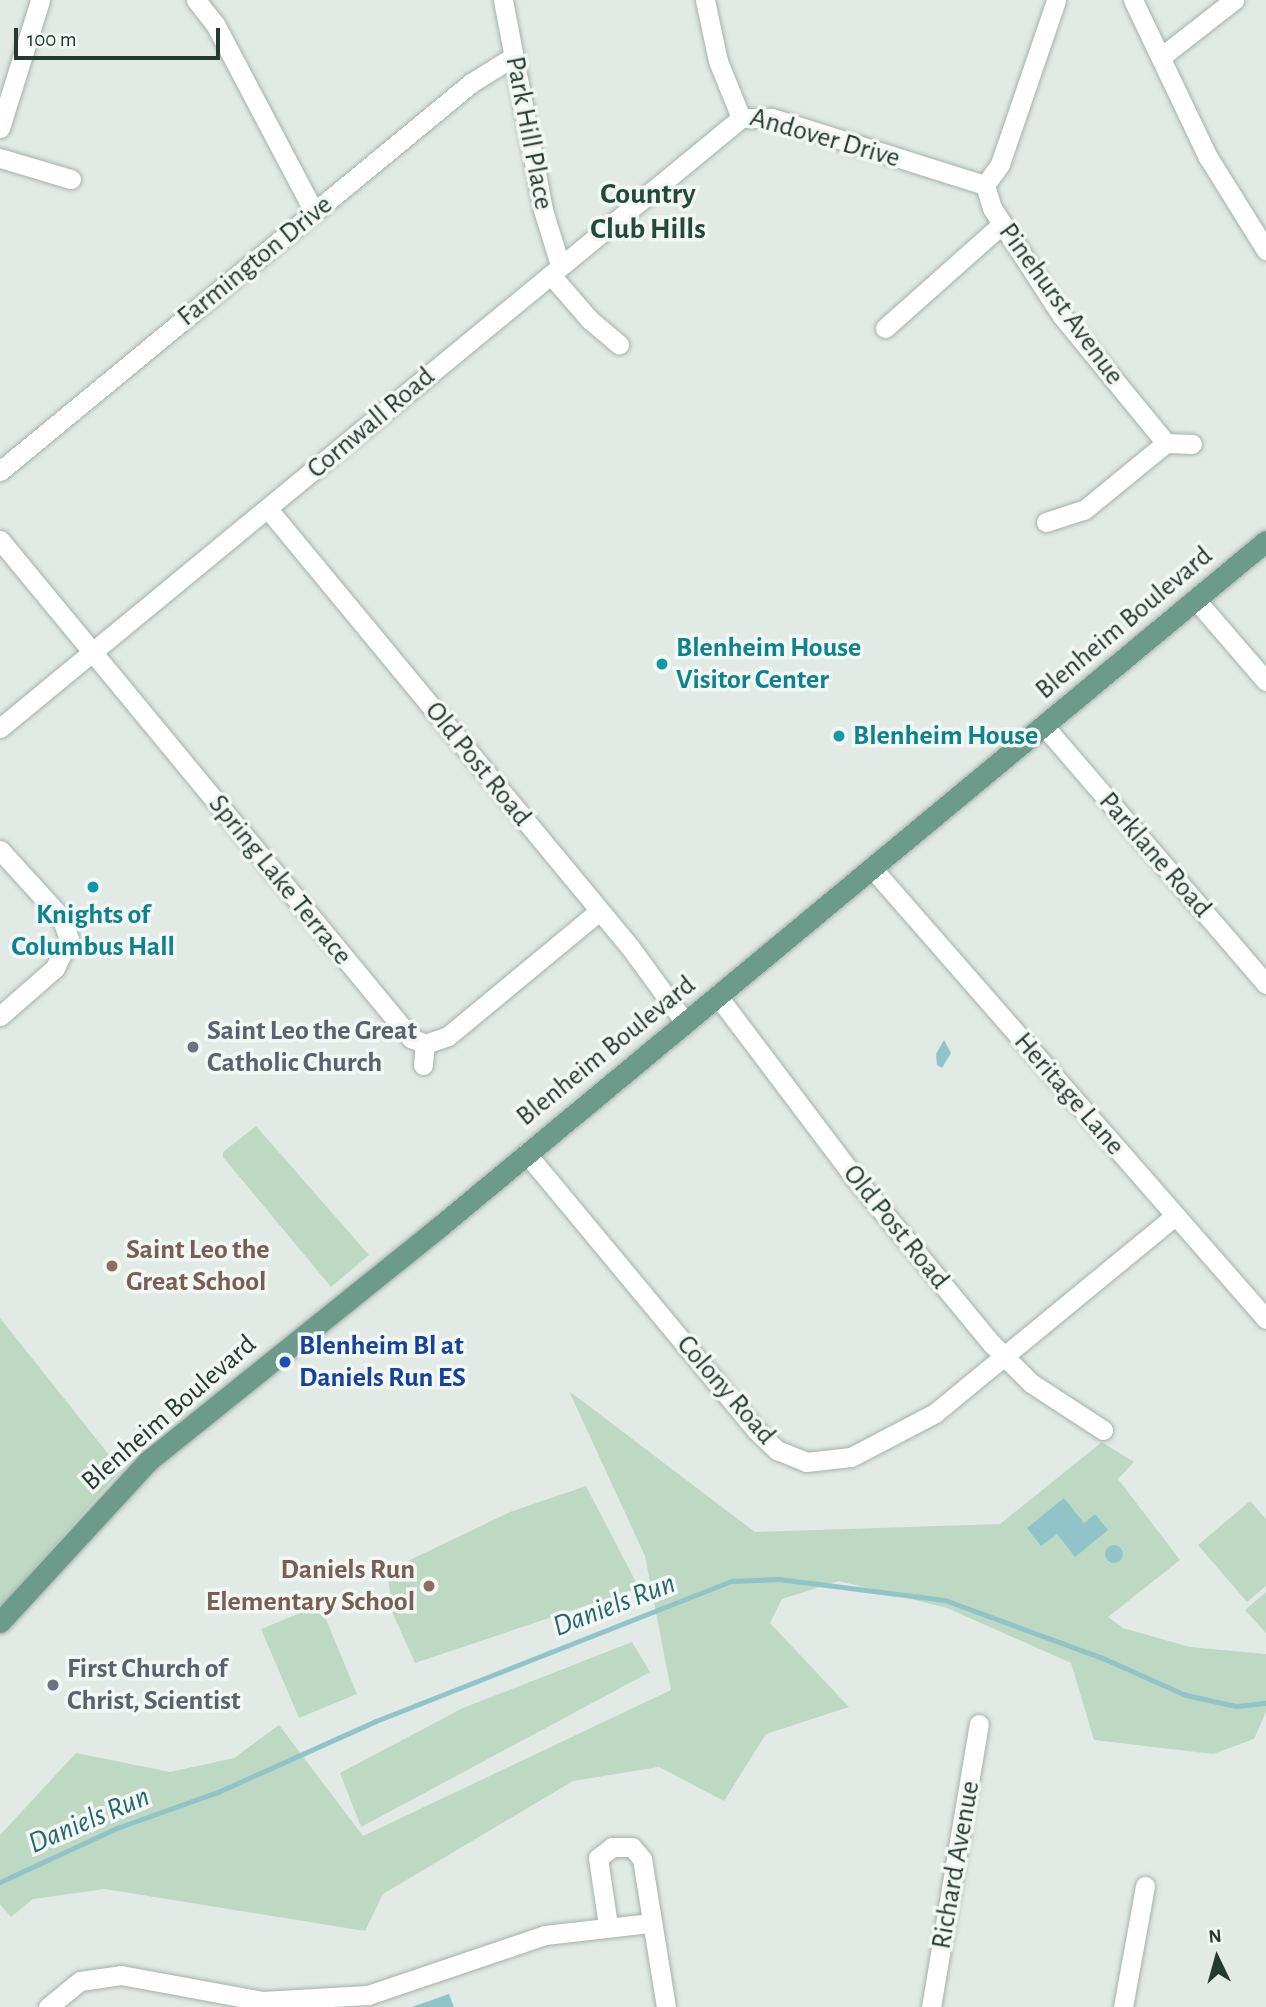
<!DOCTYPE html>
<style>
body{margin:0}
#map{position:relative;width:1266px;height:2007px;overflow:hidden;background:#e2eae6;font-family:"Alegreya Sans",sans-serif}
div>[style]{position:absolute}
.green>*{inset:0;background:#bed9c3}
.water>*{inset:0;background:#91c4c9}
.round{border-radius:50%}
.stream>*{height:4.5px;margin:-2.25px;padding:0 2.25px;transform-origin:2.25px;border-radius:2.25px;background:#91c4c9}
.roads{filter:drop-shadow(0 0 2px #a5b1ac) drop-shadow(0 0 2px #a5b1ac)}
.minor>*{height:19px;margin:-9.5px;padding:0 9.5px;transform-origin:9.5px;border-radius:9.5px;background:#fff}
.major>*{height:21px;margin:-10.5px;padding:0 10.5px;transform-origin:10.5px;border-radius:10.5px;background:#6c9a8b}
.dots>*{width:19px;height:19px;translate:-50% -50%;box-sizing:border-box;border:4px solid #f2f7f4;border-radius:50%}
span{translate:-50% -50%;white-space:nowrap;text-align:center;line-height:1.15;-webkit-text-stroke:7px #f2f7f4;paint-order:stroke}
.street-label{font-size:28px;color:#243932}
.culture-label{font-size:28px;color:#0d838f;font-weight:700}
.left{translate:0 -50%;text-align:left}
.worship-label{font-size:28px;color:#5b616d;font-weight:700}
.education-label{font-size:28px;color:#785e54;font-weight:700}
.right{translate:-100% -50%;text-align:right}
.transit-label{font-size:28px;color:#164399;font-weight:700}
.neighbourhood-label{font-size:30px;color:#23493d;font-weight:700}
.water-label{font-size:30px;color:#26666d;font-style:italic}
.north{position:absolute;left:1182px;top:1923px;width:70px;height:70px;-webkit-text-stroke:5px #f2f7f4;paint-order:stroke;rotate:355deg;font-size:19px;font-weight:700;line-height:28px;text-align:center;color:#243932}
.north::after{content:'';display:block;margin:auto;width:24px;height:32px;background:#243932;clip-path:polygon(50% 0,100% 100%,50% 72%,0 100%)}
.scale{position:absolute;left:14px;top:28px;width:206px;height:32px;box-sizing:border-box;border:4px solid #243932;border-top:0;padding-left:9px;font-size:21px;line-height:24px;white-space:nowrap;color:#243932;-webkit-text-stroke:5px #f2f7f4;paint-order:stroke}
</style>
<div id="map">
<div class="green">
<i style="clip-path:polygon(256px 1126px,369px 1255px,331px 1287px,223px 1157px,223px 1152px)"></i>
<i style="clip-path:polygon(0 1318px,121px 1470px,0 1608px)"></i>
<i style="clip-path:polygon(569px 1391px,755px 1532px,1000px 1524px,1102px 1442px,1134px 1462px,1118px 1479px,1180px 1560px,1108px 1617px,1123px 1628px,1190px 1647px,1266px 1654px,1266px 1712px,1254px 1739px,1213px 1754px,1094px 1740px,1071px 1663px,947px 1608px,839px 1581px,782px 1599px,770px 1623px,849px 1707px,766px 1734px,724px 1801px,659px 1767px,573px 1781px,383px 1894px,365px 1931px,105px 1889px,33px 1899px,11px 1917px,0 1904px,0 1835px,76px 1753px,170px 1772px,234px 1758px,279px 1725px,363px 1836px,671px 1690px,645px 1556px)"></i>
<i style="clip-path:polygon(586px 1486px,639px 1588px,415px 1663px,393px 1614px,387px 1571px,510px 1512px)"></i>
<i style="clip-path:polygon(1250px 1501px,1266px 1519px,1266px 1586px,1247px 1602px,1198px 1545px)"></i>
<i style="clip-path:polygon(1266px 1592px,1266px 1633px,1245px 1610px)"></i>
<i style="clip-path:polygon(320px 1605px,357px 1694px,299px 1718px,261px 1629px)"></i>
<i style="clip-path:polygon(632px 1642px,650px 1672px,361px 1827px,340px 1773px,463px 1708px)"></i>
</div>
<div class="water">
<i style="clip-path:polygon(944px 1040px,951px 1053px,942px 1068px,937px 1065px,936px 1054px)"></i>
<i style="clip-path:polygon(1064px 1498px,1084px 1523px,1095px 1514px,1108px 1530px,1075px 1557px,1057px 1534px,1041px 1546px,1027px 1528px)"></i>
<i class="round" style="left:1105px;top:1545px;width:18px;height:18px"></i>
<i style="clip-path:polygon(449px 1994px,454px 2007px,412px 2007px)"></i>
</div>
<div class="stream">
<i style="left:0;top:1882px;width:129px;rotate:-24.8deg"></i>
<i style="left:117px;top:1828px;width:107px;rotate:-19.6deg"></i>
<i style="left:218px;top:1792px;width:173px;rotate:-24.2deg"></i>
<i style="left:376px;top:1721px;width:382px;rotate:-21.5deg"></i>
<i style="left:731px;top:1581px;width:48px;rotate:-2.4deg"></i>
<i style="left:779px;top:1579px;width:167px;rotate:7.2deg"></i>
<i style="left:945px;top:1600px;width:168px;rotate:20.2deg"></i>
<i style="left:1103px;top:1658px;width:91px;rotate:24deg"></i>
<i style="left:1186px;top:1695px;width:51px;rotate:12.4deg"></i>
<i style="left:1236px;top:1706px;width:30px;rotate:-6deg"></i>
</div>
<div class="roads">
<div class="minor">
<i style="left:196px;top:0;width:31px;rotate:52deg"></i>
<i style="left:215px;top:24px;width:212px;rotate:62.2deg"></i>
<i style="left:503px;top:0;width:214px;rotate:79.2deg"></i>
<i style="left:543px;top:210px;width:58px;rotate:72.8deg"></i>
<i style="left:705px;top:0;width:62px;rotate:78deg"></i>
<i style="left:718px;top:61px;width:61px;rotate:68deg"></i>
<i style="left:1133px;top:0;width:174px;rotate:64.5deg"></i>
<i style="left:1208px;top:157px;width:110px;rotate:58.1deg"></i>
<i style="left:1161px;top:57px;width:93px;rotate:-38deg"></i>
<i style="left:741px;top:118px;width:31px"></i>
<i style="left:772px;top:118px;width:223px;rotate:17.5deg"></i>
<i style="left:0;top:128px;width:134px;rotate:-72.6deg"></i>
<i style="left:0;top:158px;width:74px;rotate:16.5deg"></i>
<i style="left:985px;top:185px;width:24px;rotate:73deg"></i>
<i style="left:992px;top:208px;width:129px;rotate:57.1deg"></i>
<i style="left:1062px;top:316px;width:164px;rotate:50.7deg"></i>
<i style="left:985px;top:185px;width:26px;rotate:-54deg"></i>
<i style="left:1000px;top:164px;width:173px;rotate:-71.1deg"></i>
<i style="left:551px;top:275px;width:60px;rotate:49.1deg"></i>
<i style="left:590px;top:320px;width:38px;rotate:40deg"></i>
<i style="left:885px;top:328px;width:157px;rotate:-41.6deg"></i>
<i style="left:1166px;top:443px;width:26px;rotate:2deg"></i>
<i style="left:0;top:471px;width:610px;rotate:-39.48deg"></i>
<i style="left:471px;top:83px;width:49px;rotate:-31.8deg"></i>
<i style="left:268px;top:509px;width:568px;rotate:50.43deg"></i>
<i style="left:630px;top:947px;width:92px;rotate:53.9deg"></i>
<i style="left:1046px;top:522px;width:40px;rotate:-18deg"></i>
<i style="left:1084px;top:510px;width:106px;rotate:-39.3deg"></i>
<i style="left:0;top:540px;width:646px;rotate:50.47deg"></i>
<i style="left:411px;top:1038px;width:15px;rotate:23deg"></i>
<i style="left:425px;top:1044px;width:24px;rotate:-19deg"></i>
<i style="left:448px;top:1036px;width:196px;rotate:-39.6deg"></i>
<i style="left:1196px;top:600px;width:107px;rotate:49.2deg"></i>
<i style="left:1045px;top:727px;width:339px;rotate:49.3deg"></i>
<i style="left:0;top:728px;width:960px;rotate:-39.46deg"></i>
<i style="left:0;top:850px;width:91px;rotate:47.7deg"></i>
<i style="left:61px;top:917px;width:23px;rotate:70deg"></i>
<i style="left:69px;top:939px;width:32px;rotate:116deg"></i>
<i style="left:55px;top:968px;width:73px;rotate:138.9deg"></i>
<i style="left:872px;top:868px;width:599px;rotate:48.86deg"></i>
<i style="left:717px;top:995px;width:229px;rotate:53deg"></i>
<i style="left:855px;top:1178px;width:215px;rotate:50.5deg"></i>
<i style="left:992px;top:1344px;width:55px;rotate:45deg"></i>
<i style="left:1031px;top:1383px;width:86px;rotate:33.1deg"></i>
<i style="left:423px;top:1065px;width:21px;rotate:-85deg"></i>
<i style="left:526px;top:1153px;width:361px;rotate:50.3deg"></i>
<i style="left:757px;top:1431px;width:28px;rotate:44deg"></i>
<i style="left:777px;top:1450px;width:31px;rotate:22deg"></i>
<i style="left:806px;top:1462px;width:45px;rotate:-6.3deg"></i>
<i style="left:851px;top:1457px;width:95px;rotate:-27.6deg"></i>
<i style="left:935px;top:1413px;width:310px;rotate:-39.4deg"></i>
<i style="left:608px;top:1925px;width:68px;rotate:-98.5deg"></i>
<i style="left:598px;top:1858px;width:18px;rotate:-38deg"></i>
<i style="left:612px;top:1847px;width:20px"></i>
<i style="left:632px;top:1847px;width:16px;rotate:50deg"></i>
<i style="left:642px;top:1859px;width:150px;rotate:80.8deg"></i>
<i style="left:48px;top:2007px;width:41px;rotate:-39.1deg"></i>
<i style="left:80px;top:1981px;width:41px;rotate:-8.3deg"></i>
<i style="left:121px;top:1975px;width:143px;rotate:10.4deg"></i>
<i style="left:262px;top:2001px;width:106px;rotate:-3.2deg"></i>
<i style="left:368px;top:1995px;width:187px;rotate:-18.7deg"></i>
<i style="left:545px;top:1935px;width:107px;rotate:-6.5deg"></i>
<i style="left:931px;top:2007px;width:287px;rotate:-80.4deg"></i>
<i style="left:1123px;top:2007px;width:123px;rotate:-79.7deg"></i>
</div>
<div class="major">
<i style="left:0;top:1622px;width:219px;rotate:-47.4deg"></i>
<i style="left:148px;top:1461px;width:366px;rotate:-38.8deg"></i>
<i style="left:433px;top:1232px;width:1082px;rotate:-39.68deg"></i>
</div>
</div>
<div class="dots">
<i style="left:662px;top:664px;background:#0f9aa8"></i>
<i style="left:839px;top:736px;background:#0f9aa8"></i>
<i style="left:93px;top:887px;background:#0f9aa8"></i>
<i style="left:193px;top:1047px;background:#6b7280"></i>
<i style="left:112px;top:1266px;background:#8d6e63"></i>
<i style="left:285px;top:1362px;background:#1a4fb4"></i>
<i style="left:429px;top:1586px;background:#8d6e63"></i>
<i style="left:53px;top:1685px;background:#6b7280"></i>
</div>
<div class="street-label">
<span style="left:529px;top:133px;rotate:79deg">Park Hill Place</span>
<span style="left:825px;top:138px;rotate:16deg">Andover Drive</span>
<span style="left:255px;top:261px;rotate:-39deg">Farmington Drive</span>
<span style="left:1061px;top:304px;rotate:54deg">Pinehurst Avenue</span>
<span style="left:371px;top:423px;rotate:-40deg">Cornwall Road</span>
<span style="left:1124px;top:623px;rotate:-40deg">Blenheim Boulevard</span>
<span style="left:478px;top:764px;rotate:51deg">Old Post Road</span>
<span style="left:1155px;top:855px;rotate:49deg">Parklane Road</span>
<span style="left:280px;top:880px;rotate:51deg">Spring Lake Terrace</span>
<span style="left:606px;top:1051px;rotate:-39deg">Blenheim Boulevard</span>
<span style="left:1069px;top:1094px;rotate:49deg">Heritage Lane</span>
<span style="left:896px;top:1227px;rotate:51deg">Old Post Road</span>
<span style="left:726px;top:1390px;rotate:49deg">Colony Road</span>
<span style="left:169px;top:1413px;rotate:-41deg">Blenheim Boulevard</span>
<span style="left:956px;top:1865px;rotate:-80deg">Richard Avenue</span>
</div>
<div class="culture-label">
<span class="left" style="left:676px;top:664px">Blenheim House<br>Visitor Center</span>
<span class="left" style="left:853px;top:736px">Blenheim House</span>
<span style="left:93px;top:931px">Knights of<br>Columbus Hall</span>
</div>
<div class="worship-label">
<span class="left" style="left:207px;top:1047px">Saint Leo the Great<br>Catholic Church</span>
<span class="left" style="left:67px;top:1685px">First Church of<br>Christ, Scientist</span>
</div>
<div class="education-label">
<span class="left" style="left:126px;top:1266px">Saint Leo the<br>Great School</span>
<span class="right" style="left:415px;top:1586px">Daniels Run<br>Elementary School</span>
</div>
<div class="transit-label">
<span class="left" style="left:299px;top:1362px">Blenheim Bl at<br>Daniels Run ES</span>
</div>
<div class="neighbourhood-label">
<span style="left:648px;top:211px">Country<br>Club Hills</span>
</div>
<div class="water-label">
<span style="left:614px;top:1605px;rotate:-21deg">Daniels Run</span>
<span style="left:89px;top:1820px;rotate:-23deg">Daniels Run</span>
</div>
<div class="north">N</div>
<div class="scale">100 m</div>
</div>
